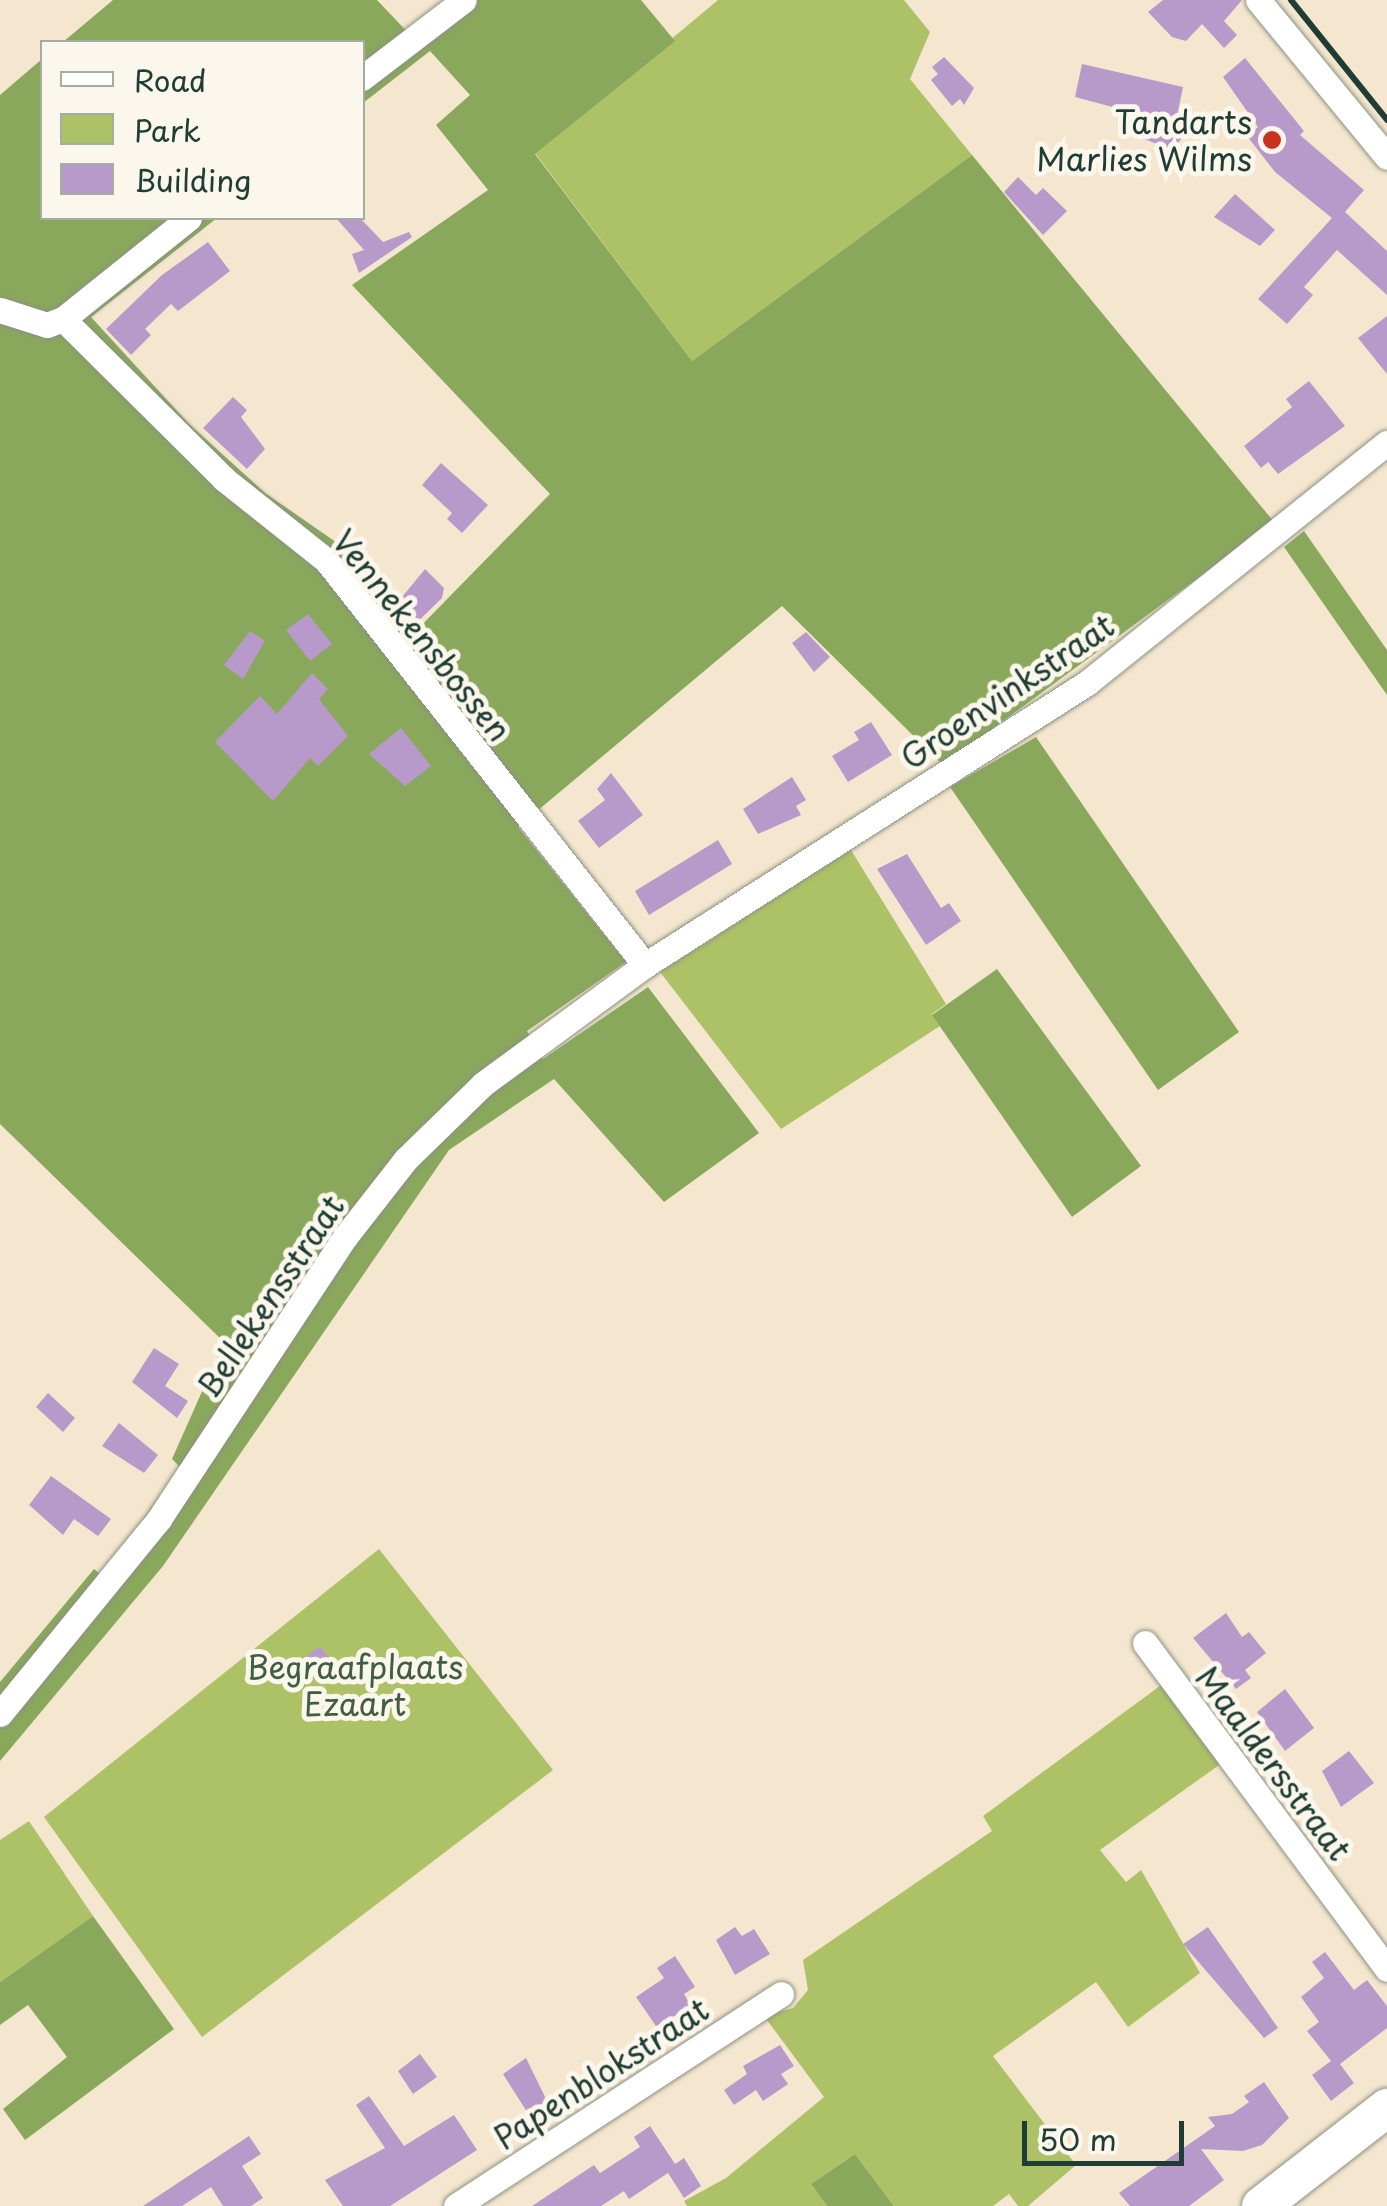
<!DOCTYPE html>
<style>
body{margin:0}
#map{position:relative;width:1387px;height:2206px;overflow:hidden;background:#f5e7cf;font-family:"Playpen Sans",sans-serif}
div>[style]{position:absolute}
.green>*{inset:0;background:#adc267}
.forest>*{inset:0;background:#8aa85c}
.building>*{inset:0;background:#b89aca}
.roads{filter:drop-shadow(0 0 2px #8a9282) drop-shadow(0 0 2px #8a9282)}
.street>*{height:25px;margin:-12.5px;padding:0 12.5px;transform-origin:12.5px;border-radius:12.5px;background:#fff}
.secondary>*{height:38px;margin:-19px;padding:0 19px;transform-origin:19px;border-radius:19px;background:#fff}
.rail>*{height:6px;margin:-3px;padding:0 3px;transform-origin:3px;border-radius:3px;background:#1f3d34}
.dots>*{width:28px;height:28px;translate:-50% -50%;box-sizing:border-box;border:5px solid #fbf7ec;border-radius:50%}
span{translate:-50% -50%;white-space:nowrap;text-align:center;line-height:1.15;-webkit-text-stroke:10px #fbf7ec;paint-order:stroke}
.poi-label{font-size:32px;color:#1f3d34}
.right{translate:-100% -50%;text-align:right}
.street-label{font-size:32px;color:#1f3d34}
.park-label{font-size:32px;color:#425e41}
.legend{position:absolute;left:40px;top:40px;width:325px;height:180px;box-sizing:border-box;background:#fbf7ec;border:2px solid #a3ada2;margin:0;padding:12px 18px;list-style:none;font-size:30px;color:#1f3d34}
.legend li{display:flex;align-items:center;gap:20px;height:50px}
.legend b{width:50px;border:2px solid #a3ada2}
.scale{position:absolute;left:1022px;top:2121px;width:162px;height:45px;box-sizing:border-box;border:5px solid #1f3d34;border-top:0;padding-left:12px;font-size:30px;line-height:35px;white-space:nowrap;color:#1f3d34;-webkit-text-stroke:8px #fbf7ec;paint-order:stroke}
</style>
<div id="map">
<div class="green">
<i style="clip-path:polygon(718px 0,904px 0,930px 32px,910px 79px,972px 155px,692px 361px,535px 153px)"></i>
<i style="clip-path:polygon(851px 850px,946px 1004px,932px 1014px,940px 1026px,781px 1129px,660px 972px)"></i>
<i style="clip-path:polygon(379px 1549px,553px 1770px,202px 2037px,44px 1817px)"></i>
<i style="clip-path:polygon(1164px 1683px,1222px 1763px,1100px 1850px,1126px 1882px,1141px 1870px,1200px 1973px,1128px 2027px,1096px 1982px,993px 2056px,1076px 2165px,1028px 2206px,1018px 2206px,1009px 2194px,993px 2206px,894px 2206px,855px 2154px,811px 2184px,827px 2206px,687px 2206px,684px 2201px,726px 2178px,824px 2097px,764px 2016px,793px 2008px,808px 1990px,803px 1960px,992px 1831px,983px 1816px)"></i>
<i style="clip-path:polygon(29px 1821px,93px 1916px,0 1982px,0 1840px)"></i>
</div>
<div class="forest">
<i style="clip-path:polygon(113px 0,377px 0,417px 42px,476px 0,641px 0,675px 41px,535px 154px,692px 361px,972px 155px,1274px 522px,943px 765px,782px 606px,518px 827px,626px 962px,527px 1031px,543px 1059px,648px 987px,759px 1133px,664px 1202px,554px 1079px,449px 1150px,163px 1566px,0 1761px,0 1682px,94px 1569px,103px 1576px,180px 1467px,172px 1459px,224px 1342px,0 1124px,0 95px,42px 59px,42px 218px,217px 218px,91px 317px,189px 424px,265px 493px,346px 549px,411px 636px,550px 494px,352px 285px,488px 190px,436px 125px,470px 95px,430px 51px,363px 103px,362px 42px,63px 42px)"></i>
<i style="clip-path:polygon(1304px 531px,1387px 650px,1387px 695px,1284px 547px)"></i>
<i style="clip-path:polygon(1036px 737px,1239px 1032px,1158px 1090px,950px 787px)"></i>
<i style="clip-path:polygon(997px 969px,1141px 1166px,1072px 1217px,932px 1015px)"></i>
<i style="clip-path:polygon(93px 1916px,174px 2029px,25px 2140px,3px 2109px,67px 2057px,28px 2005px,0 2025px,0 1982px)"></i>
<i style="clip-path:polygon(855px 2154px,894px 2206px,827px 2206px,811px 2184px)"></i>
</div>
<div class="building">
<i style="clip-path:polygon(1163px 0,1242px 0,1224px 21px,1237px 35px,1224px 48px,1202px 24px,1186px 41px,1172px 37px,1148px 12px)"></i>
<i style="clip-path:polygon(944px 57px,974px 88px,964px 105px,960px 99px,952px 106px,931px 80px,938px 74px,932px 67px)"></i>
<i style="clip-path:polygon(1245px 58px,1304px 131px,1300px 135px,1364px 190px,1345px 212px,1387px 251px,1387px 295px,1337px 250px,1304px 287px,1313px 295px,1287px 324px,1258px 299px,1332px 218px,1275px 172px,1247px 136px,1258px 127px,1223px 77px)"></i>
<i style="clip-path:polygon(1082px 64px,1183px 87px,1176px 121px,1193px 125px,1172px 150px,1142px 138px,1146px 116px,1075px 97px)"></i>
<i style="clip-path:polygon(1018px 177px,1036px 195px,1043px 188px,1067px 211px,1043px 235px,1004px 192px)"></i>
<i style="clip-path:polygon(1235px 194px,1275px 230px,1260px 246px,1214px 217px)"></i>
<i style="clip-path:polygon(336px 218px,360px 218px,383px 242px,409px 232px,412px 237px,359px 273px,352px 254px,364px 250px)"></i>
<i style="clip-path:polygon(208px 242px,230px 271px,178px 311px,171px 304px,145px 329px,151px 335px,131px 355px,106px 329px,162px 275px)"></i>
<i style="clip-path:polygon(1387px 316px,1387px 374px,1358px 338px)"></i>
<i style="clip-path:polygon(1309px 381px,1345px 426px,1278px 474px,1268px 462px,1261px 468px,1244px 446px,1292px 407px,1286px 399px)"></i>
<i style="clip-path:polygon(233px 397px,247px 410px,241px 417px,265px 449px,247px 469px,203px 428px)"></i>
<i style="clip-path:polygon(441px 463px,488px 505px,462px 533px,447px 519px,452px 513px,422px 485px)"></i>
<i style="clip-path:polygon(425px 569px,444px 588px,442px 598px,407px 632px,389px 613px)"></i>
<i style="clip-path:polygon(308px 614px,332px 644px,310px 661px,286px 630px)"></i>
<i style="clip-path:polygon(250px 631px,265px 641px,243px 679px,224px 665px)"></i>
<i style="clip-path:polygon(806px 632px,830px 657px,814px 672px,792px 643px)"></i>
<i style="clip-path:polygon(312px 673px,328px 689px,319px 699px,348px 736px,318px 766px,310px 758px,273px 801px,215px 742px,260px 696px,277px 714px)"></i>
<i style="clip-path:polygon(871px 722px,892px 755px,848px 782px,832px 756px,859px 740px,854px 732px)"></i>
<i style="clip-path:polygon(401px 728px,431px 766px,405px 786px,369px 754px)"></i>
<i style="clip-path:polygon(611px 773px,643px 815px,599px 848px,578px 821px,605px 800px,597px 789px)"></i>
<i style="clip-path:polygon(792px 777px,806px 800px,796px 806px,801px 815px,758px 834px,743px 809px)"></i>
<i style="clip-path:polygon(718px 840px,732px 864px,649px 915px,635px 891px)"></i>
<i style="clip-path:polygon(907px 854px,941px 908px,949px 903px,961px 921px,926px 945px,877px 869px)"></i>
<i style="clip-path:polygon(154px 1348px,179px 1364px,165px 1386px,188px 1401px,177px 1418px,132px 1382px)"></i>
<i style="clip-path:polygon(48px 1393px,75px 1418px,63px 1432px,36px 1407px)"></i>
<i style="clip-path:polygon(119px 1423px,158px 1455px,144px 1473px,102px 1446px)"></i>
<i style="clip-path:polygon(51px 1476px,111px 1519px,98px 1536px,74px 1519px,63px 1535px,29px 1505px)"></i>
<i style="clip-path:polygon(1226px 1613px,1242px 1637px,1249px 1632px,1266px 1653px,1245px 1670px,1251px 1678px,1236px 1689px,1193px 1638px)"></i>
<i style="clip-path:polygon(320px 1646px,340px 1672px,324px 1685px,304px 1658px)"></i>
<i style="clip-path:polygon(1285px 1689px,1314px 1728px,1285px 1751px,1257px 1712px)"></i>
<i style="clip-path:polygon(1349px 1751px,1374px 1783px,1341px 1807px,1322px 1771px)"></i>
<i style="clip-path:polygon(735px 1927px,742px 1936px,754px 1929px,770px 1954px,735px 1975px,716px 1940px)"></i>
<i style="clip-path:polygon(1208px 1927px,1278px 2028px,1264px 2038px,1183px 1944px)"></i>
<i style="clip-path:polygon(1325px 1952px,1354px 1990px,1367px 1980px,1387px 2006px,1387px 2028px,1340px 2064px,1354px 2083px,1331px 2101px,1312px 2075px,1331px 2061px,1307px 2031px,1319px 2022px,1301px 1997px,1324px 1978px,1312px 1962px)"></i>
<i style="clip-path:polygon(675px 1956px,695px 1987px,684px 1994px,690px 2004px,682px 2012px,656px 2026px,636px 1997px,664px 1978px,657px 1968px)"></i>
<i style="clip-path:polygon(780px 2045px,794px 2066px,781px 2074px,788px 2084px,763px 2101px,756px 2090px,734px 2105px,724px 2090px,747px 2074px,743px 2066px)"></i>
<i style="clip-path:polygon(420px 2054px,437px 2077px,413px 2094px,398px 2071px)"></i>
<i style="clip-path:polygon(526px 2058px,548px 2103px,529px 2115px,503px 2074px)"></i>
<i style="clip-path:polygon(1264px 2082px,1289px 2118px,1262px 2145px,1243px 2151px,1201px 2149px,1224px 2180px,1189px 2206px,1130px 2206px,1119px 2193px,1215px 2126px,1208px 2117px,1232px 2114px,1249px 2102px,1244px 2096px)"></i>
<i style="clip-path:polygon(369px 2096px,404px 2146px,454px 2115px,477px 2150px,390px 2206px,343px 2206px,325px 2180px,385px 2148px,356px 2105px)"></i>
<i style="clip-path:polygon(650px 2126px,675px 2164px,684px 2158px,701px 2186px,684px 2198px,668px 2173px,629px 2199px,624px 2191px,601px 2206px,532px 2206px,594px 2165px,600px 2173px,640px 2147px,634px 2137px)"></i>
<i style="clip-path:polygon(249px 2136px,261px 2154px,242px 2166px,263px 2198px,251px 2206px,223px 2206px,211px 2187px,182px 2206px,143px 2206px)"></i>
</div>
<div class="roads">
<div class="street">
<i style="left:1258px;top:0;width:203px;rotate:50.6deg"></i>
<i style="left:362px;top:78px;width:128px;rotate:-37.4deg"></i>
<i style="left:189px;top:218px;width:161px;rotate:141.3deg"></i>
<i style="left:63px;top:319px;width:227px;rotate:44.8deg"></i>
<i style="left:224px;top:479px;width:130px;rotate:38.5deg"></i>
<i style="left:326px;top:560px;width:516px;rotate:51.77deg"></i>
<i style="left:0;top:310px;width:49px;rotate:17.7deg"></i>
<i style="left:47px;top:325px;width:17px;rotate:-21deg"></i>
<i style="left:1145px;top:1643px;width:406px;rotate:53.4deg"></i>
<i style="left:0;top:1714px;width:252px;rotate:-50.8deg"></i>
<i style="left:159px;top:1519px;width:338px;rotate:-56.6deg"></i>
<i style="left:345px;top:1237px;width:99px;rotate:-52deg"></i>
<i style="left:406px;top:1159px;width:107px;rotate:-44.2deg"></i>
<i style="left:483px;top:1084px;width:201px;rotate:-36.3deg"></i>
<i style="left:645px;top:965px;width:524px;rotate:-32.54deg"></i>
<i style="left:1087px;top:683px;width:384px;rotate:-38.7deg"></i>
<i style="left:456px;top:2206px;width:388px;rotate:-33.1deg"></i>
</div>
<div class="secondary">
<i style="left:1261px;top:2206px;width:160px;rotate:-37.9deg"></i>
</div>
</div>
<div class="rail">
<i style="left:1291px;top:0;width:154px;rotate:51.3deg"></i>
</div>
<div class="dots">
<i style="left:1272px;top:140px;background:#c8321e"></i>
</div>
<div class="poi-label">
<span class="right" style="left:1252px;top:140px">Tandarts<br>Marlies Wilms</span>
</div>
<div class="street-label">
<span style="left:422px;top:635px;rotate:51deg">Vennekensbossen</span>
<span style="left:1007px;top:691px;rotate:-34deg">Groenvinkstraat</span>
<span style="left:270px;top:1296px;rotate:-56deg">Bellekensstraat</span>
<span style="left:1274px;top:1763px;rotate:53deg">Maaldersstraat</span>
<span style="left:601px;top:2073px;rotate:-33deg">Papenblokstraat</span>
</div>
<div class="park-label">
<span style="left:355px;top:1685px">Begraafplaats<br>Ezaart</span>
</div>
<ul class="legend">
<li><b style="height:12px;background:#fff"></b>Road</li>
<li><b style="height:28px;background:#adc267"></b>Park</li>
<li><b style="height:28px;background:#b89aca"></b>Building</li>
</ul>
<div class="scale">50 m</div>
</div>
